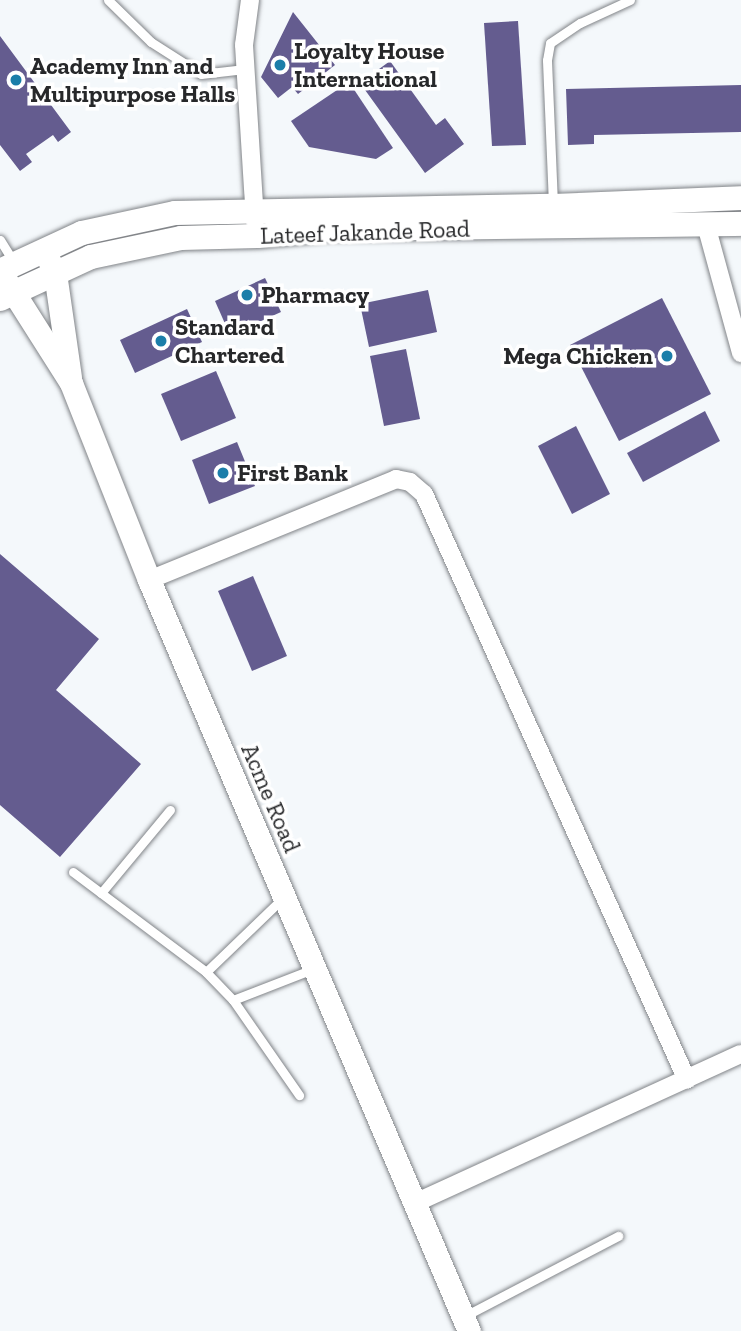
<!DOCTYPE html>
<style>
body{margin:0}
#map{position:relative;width:741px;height:1331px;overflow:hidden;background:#f4f8fb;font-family:"Zilla Slab",serif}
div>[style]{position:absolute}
.building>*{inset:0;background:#645c8f}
.roads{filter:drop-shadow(0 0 2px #818488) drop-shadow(0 0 2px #818488)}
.service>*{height:9px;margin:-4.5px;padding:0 4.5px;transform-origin:4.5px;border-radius:4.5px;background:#fff}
.minor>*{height:18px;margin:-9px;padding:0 9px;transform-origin:9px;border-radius:9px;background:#fff}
.tertiary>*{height:23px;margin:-11.5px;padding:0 11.5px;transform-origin:11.5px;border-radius:11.5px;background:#fff}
.secondary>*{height:24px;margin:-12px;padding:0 12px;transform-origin:12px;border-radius:12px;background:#fff}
.dots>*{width:19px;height:19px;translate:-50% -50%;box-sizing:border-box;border:4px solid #fff;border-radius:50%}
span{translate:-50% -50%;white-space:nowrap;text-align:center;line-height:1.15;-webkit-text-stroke:7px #fff;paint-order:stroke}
.poi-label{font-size:24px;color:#27282a;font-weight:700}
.left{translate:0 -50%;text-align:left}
.right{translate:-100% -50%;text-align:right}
.street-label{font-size:24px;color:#27282a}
</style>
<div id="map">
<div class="building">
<i style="clip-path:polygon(293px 12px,335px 65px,298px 94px,292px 87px,278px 98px,261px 77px)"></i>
<i style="clip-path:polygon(518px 21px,526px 145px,492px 146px,484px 23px)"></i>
<i style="clip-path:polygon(0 36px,71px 132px,58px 142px,53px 135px,26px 154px,32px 162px,20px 171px,0 145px)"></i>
<i style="clip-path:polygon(390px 61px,436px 125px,445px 118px,464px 144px,425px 173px,360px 83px)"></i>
<i style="clip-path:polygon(349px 82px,393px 148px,376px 159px,309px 147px,291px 121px)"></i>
<i style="clip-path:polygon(741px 85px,741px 132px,594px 135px,594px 144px,568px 145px,566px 89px)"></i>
<i style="clip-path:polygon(265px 278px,281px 312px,230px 335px,215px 301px)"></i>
<i style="clip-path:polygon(428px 290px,437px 332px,369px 347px,360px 304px)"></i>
<i style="clip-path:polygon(662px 298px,711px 394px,619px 441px,570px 345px)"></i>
<i style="clip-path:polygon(187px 309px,202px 342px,135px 373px,120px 340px)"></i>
<i style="clip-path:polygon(406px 349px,420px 419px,384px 426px,370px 356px)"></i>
<i style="clip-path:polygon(216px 371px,236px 418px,181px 441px,161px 394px)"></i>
<i style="clip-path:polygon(705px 411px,720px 441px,643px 482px,627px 453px)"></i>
<i style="clip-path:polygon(576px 426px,610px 494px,572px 514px,538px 446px)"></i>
<i style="clip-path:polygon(237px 442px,255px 486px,209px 504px,192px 460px)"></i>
<i style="clip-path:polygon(0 554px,99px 639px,56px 690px,141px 764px,60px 857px,0 805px)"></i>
<i style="clip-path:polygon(253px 576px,287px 656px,252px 671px,218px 591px)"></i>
</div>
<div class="roads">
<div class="service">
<i style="left:108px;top:0;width:60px;rotate:44.3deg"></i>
<i style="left:151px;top:42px;width:59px;rotate:32.6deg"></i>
<i style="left:201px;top:74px;width:44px;rotate:-6.5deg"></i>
<i style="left:553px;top:204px;width:144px;rotate:-92.4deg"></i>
<i style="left:547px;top:60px;width:17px;rotate:-80deg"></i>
<i style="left:550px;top:43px;width:36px;rotate:-34deg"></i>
<i style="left:580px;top:23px;width:55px;rotate:-24.7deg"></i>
<i style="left:0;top:240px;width:26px;rotate:58deg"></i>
<i style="left:73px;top:872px;width:166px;rotate:36.9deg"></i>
<i style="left:206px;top:972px;width:39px;rotate:46deg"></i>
<i style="left:233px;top:1000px;width:116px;rotate:55.2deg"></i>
<i style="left:101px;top:893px;width:108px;rotate:-50.3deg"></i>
<i style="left:206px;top:972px;width:107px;rotate:-43.9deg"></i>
<i style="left:233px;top:1000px;width:86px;rotate:-21.2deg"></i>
<i style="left:465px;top:1316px;width:173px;rotate:-27.6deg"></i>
</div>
<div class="minor">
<i style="left:250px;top:0;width:45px;rotate:97.6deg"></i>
<i style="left:244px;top:45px;width:177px;rotate:86.4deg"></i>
<i style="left:706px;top:225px;width:133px;rotate:74.7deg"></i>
<i style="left:149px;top:580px;width:267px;rotate:-22.2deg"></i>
<i style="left:396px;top:479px;width:14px;rotate:12deg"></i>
<i style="left:410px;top:482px;width:18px;rotate:41deg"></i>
<i style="left:424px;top:494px;width:642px;rotate:65.83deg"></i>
<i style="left:415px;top:1203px;width:358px;rotate:-24.6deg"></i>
</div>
<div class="tertiary">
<i style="left:47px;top:256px;width:19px;rotate:65deg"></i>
<i style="left:55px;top:273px;width:105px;rotate:81.8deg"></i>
<i style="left:0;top:271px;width:133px;rotate:57.6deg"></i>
<i style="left:71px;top:383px;width:212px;rotate:68.4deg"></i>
<i style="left:149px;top:580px;width:816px;rotate:66.92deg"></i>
</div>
<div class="secondary">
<i style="left:0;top:271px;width:90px;rotate:-24.9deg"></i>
<i style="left:82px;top:233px;width:95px;rotate:-12.1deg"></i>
<i style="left:175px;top:213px;width:378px;rotate:-1.1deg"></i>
<i style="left:553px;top:206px;width:188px;rotate:-2.4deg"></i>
<i style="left:0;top:299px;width:100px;rotate:-24.8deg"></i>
<i style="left:91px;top:257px;width:92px;rotate:-11.9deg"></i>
<i style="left:181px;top:238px;width:76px;rotate:-1.5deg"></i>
<i style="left:257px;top:236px;width:74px;rotate:-5.4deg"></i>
<i style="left:331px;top:229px;width:410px;rotate:-0.7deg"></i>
</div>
</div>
<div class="dots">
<i style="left:280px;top:65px;background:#1b7ea9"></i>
<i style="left:16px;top:80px;background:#1b7ea9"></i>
<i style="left:247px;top:295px;background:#1b7ea9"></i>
<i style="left:161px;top:341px;background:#1b7ea9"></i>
<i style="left:667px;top:356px;background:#1b7ea9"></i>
<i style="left:223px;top:473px;background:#1b7ea9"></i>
</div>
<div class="poi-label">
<span class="left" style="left:294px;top:65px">Loyalty House<br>International</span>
<span class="left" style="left:30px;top:80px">Academy Inn and<br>Multipurpose Halls</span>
<span class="left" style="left:261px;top:295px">Pharmacy</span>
<span class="left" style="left:175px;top:341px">Standard<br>Chartered</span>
<span class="right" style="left:653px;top:356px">Mega Chicken</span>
<span class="left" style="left:237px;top:473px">First Bank</span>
</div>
<div class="street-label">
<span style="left:365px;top:232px;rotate:-2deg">Lateef Jakande Road</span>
<span style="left:271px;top:798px;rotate:67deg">Acme Road</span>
</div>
</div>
